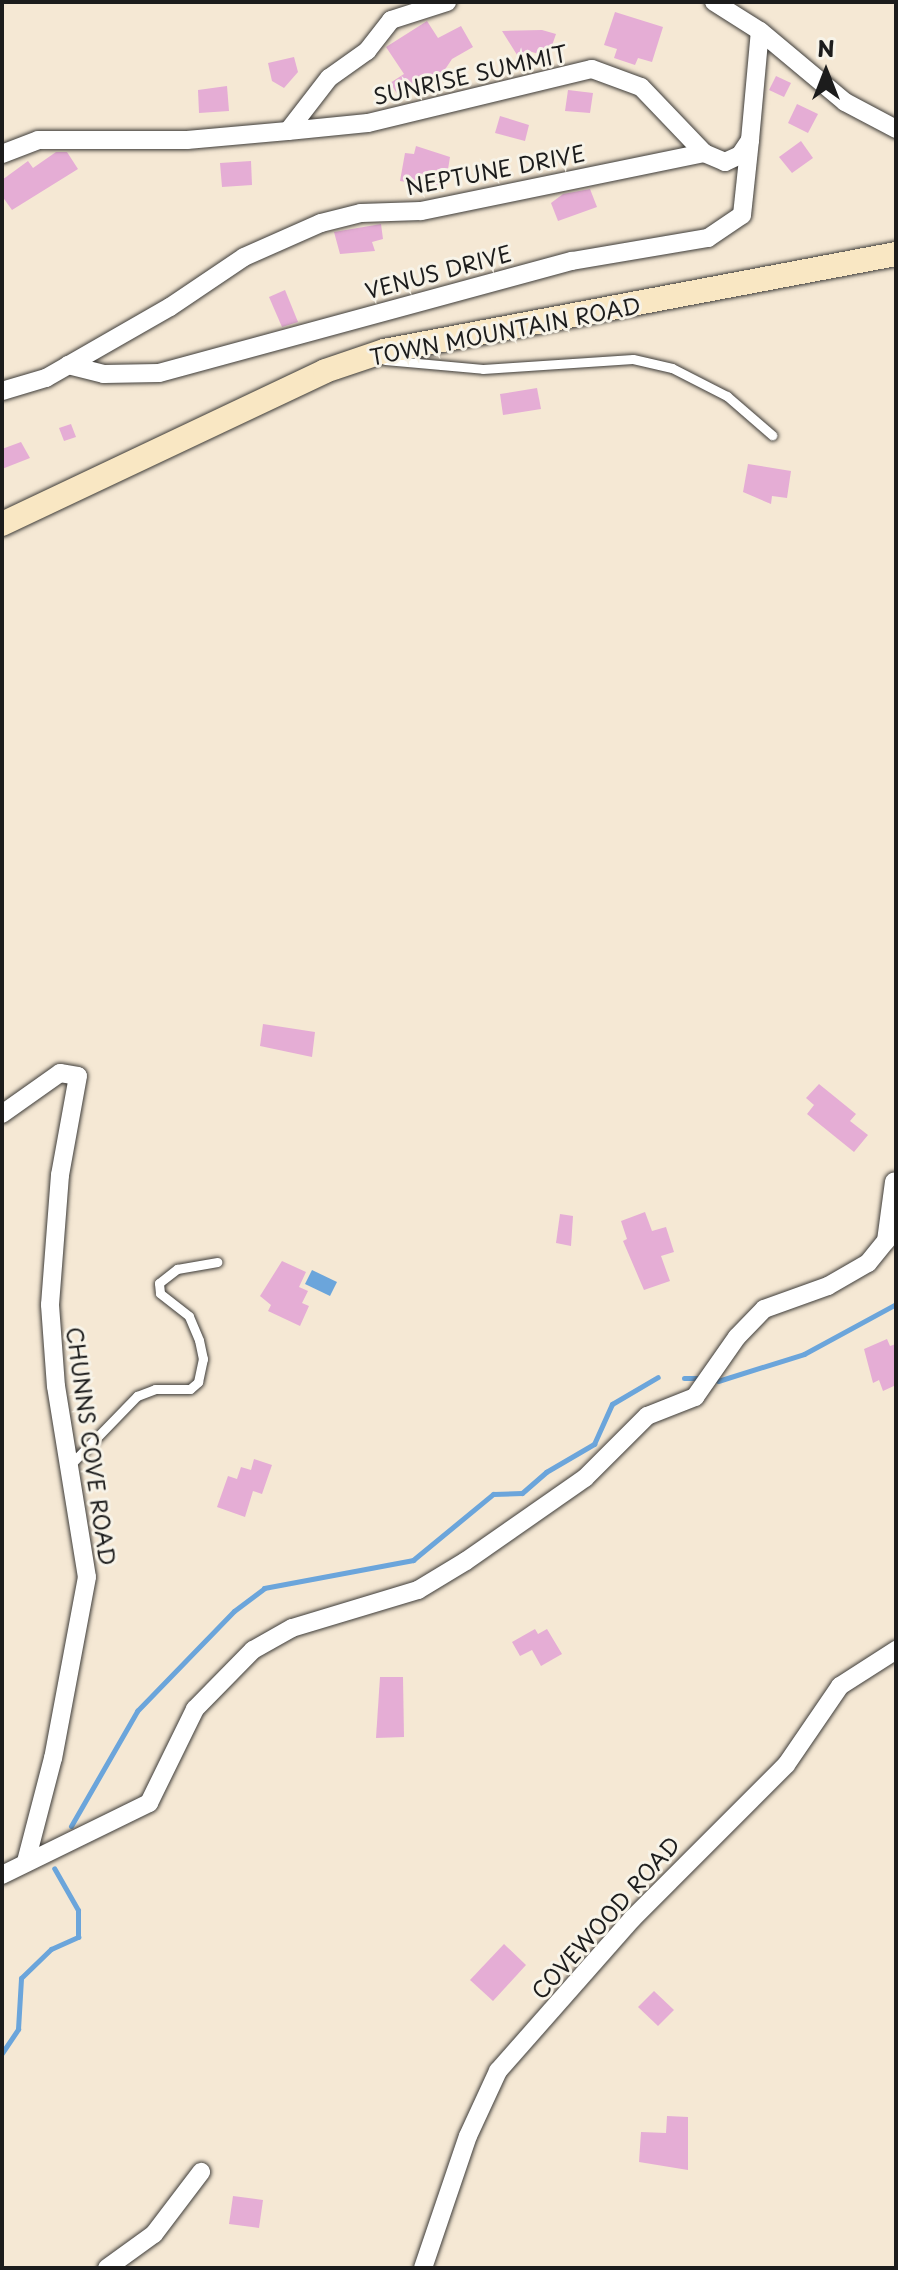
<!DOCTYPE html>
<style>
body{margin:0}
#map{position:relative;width:898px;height:2270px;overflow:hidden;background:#f5e8d4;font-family:"Playpen Sans",sans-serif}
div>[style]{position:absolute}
.water>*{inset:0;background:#6ba5db}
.stream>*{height:5px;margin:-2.5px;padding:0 2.5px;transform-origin:2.5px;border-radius:2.5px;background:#6ba5db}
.building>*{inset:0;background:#e5add5}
.roads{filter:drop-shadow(0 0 2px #3d3b38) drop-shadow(0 0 2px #3d3b38)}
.lane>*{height:9px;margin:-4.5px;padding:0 4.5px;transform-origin:4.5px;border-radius:4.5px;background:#fff}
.street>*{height:18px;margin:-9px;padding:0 9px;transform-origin:9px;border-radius:9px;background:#fff}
.secondary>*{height:24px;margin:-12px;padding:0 12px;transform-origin:12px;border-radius:12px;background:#f9e7c3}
span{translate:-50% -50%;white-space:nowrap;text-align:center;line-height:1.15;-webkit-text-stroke:6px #f7f3e8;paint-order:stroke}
.street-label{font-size:22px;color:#1c1c1c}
.frame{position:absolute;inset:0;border:4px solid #1c1c1c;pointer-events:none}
.north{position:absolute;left:786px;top:32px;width:80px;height:80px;-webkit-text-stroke:6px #f7f3e8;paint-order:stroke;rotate:0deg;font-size:22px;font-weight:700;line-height:32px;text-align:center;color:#1c1c1c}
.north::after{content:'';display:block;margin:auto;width:28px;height:36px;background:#1c1c1c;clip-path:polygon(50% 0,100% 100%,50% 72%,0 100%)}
</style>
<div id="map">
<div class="water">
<i style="clip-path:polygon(312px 1270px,337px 1282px,330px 1296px,305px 1284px)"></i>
</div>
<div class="stream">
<i style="left:684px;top:1378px;width:14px"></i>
<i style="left:718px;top:1381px;width:90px;rotate:-17.4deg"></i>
<i style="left:804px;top:1354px;width:105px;rotate:-28.5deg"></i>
<i style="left:71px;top:1826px;width:133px;rotate:-60.1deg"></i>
<i style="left:137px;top:1711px;width:139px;rotate:-45.9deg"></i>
<i style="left:234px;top:1611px;width:38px;rotate:-37deg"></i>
<i style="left:264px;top:1588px;width:152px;rotate:-10.6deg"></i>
<i style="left:413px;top:1560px;width:104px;rotate:-39.5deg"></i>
<i style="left:493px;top:1494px;width:29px;rotate:-2deg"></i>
<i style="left:522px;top:1493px;width:32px;rotate:-41deg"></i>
<i style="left:546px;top:1472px;width:56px;rotate:-30.3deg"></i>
<i style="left:594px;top:1444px;width:44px;rotate:-65.8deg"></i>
<i style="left:612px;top:1404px;width:53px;rotate:-30.4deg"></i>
<i style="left:2px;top:2053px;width:29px;rotate:-56deg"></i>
<i style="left:18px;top:2029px;width:51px;rotate:-86.6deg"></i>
<i style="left:21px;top:1978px;width:42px;rotate:-44deg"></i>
<i style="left:51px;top:1949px;width:30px;rotate:-24deg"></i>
<i style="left:78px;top:1937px;width:27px;rotate:-90deg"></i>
<i style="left:78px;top:1910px;width:48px;rotate:-119.7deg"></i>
</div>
<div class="building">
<i style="clip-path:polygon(615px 12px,663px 27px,652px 62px,638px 58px,635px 65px,614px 58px,617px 49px,604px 45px)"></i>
<i style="clip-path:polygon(427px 21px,438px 38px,461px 26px,473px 47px,452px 59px,440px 77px,400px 98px,390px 83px,404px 74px,386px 47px)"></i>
<i style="clip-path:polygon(542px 30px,556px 34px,548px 57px,529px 51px,524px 66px,502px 31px)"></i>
<i style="clip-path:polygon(294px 57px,298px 72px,284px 88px,272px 81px,268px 63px)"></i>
<i style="clip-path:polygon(776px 76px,791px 83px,784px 97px,769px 90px)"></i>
<i style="clip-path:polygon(227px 86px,229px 111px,199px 113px,198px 90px)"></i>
<i style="clip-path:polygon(568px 90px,593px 93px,590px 113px,565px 111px)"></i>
<i style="clip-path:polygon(797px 104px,818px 114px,808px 133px,788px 123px)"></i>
<i style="clip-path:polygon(500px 116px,529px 125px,525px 141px,495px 133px)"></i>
<i style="clip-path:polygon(801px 141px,813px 158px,792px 173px,779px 157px)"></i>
<i style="clip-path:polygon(416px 146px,450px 157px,445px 188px,400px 181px,405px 153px,414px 154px)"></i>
<i style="clip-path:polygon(56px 152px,67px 152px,78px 169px,12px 210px,2px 196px,2px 180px,28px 161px,33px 168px)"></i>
<i style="clip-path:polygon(251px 161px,252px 185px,222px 187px,220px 163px)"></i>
<i style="clip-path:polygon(590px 189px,597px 207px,558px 221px,551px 203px,563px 194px)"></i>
<i style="clip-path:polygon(381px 224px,383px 239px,372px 242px,375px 251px,340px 254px,334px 232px)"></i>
<i style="clip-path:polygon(285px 290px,298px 322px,282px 327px,269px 297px)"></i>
<i style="clip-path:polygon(537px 388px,541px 409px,503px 415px,500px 394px)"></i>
<i style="clip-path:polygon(71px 424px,76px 437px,64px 441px,59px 428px)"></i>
<i style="clip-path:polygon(21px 442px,30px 458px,2px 469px,2px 449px)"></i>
<i style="clip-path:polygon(748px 464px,791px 471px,787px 498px,772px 496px,771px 504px,743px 492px)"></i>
<i style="clip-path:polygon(263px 1024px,315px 1032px,312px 1057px,260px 1046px)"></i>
<i style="clip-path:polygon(819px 1084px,856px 1114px,850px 1121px,868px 1135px,854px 1152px,807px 1114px,814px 1105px,806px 1098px)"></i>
<i style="clip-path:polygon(645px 1212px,652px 1231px,666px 1227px,674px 1252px,661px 1256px,670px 1281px,644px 1290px,623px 1241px,627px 1239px,621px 1221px)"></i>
<i style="clip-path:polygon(560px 1214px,573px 1216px,571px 1246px,556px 1243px)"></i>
<i style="clip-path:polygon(282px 1261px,306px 1272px,299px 1287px,308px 1291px,302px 1303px,309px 1306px,300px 1326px,268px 1311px,271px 1305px,260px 1296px)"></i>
<i style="clip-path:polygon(887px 1339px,890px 1346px,896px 1344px,896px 1385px,883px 1391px,879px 1380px,873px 1383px,864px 1349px)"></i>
<i style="clip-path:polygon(254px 1459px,272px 1465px,262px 1494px,253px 1491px,245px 1517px,217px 1507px,228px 1476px,237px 1479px,241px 1467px,251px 1470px)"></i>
<i style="clip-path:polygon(535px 1629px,538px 1634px,547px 1629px,562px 1654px,541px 1666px,532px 1650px,520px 1656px,512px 1642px)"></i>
<i style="clip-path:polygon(380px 1677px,403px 1677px,404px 1737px,376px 1738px)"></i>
<i style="clip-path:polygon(504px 1944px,526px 1965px,493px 2001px,470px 1980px)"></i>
<i style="clip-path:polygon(654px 1991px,674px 2010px,658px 2026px,638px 2007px)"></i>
<i style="clip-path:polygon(667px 2116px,688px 2117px,688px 2170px,639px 2162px,641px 2132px,666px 2133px)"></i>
<i style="clip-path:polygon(233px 2196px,263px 2200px,259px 2228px,229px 2224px)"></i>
</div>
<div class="roads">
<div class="lane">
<i style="left:385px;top:360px;width:98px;rotate:5.2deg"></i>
<i style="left:483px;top:369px;width:150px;rotate:-3.8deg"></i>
<i style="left:633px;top:359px;width:40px;rotate:13deg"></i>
<i style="left:672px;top:368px;width:62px;rotate:27deg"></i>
<i style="left:727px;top:396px;width:60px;rotate:40.9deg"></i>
<i style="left:71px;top:1464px;width:95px;rotate:-45.9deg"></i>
<i style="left:137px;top:1396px;width:19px;rotate:-21deg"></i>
<i style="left:155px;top:1389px;width:35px"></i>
<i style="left:190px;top:1389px;width:11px;rotate:-41deg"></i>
<i style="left:198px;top:1382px;width:24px;rotate:-78deg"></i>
<i style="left:203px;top:1359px;width:19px;rotate:-102deg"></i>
<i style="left:199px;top:1340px;width:26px;rotate:-113deg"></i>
<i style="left:189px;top:1316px;width:37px;rotate:-142deg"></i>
<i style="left:160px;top:1293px;width:10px;rotate:-96deg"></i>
<i style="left:159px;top:1283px;width:23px;rotate:-38deg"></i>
<i style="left:177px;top:1269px;width:41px;rotate:-9.9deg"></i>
</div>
<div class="street">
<i style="left:714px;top:2px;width:54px;rotate:32.2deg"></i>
<i style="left:760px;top:31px;width:111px;rotate:39.9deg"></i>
<i style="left:845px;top:102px;width:58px;rotate:27.9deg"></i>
<i style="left:288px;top:131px;width:80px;rotate:-5.7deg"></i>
<i style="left:368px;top:123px;width:230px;rotate:-13.6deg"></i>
<i style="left:592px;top:69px;width:52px;rotate:20.2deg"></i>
<i style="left:641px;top:87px;width:91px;rotate:46.3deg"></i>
<i style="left:704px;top:153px;width:23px;rotate:23deg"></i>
<i style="left:725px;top:162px;width:17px;rotate:-25deg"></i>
<i style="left:740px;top:155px;width:18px;rotate:-56deg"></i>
<i style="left:750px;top:140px;width:109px;rotate:-84.8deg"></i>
<i style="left:2px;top:154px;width:39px;rotate:-21deg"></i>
<i style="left:38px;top:140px;width:149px"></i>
<i style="left:187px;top:140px;width:101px;rotate:-5.1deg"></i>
<i style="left:288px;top:131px;width:67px;rotate:-52.3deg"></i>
<i style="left:329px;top:78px;width:47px;rotate:-35.4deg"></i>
<i style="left:367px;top:51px;width:39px;rotate:-52deg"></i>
<i style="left:391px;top:20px;width:59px;rotate:-17.8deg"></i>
<i style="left:68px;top:365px;width:37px;rotate:14deg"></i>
<i style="left:104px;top:374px;width:55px;rotate:-1deg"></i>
<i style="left:159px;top:373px;width:428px;rotate:-15.2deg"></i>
<i style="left:572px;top:261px;width:138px;rotate:-9.6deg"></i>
<i style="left:708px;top:238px;width:41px;rotate:-34.1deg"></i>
<i style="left:742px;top:215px;width:75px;rotate:-83.9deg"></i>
<i style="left:2px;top:391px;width:46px;rotate:-16.5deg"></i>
<i style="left:46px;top:378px;width:143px;rotate:-29.8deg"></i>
<i style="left:170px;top:307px;width:89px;rotate:-34deg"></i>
<i style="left:244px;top:257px;width:84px;rotate:-23.8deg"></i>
<i style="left:321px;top:223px;width:41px;rotate:-14deg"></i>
<i style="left:361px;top:213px;width:60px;rotate:-1.9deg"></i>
<i style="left:421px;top:211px;width:289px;rotate:-11.6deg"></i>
<i style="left:2px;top:1114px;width:71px;rotate:-35.3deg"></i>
<i style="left:60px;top:1073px;width:18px;rotate:9deg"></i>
<i style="left:78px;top:1076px;width:101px;rotate:100.3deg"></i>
<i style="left:60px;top:1175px;width:130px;rotate:94.4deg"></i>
<i style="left:50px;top:1305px;width:81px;rotate:85.8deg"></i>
<i style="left:56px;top:1386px;width:193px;rotate:80.8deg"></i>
<i style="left:87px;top:1577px;width:184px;rotate:100.6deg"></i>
<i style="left:53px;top:1758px;width:107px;rotate:104.6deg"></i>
<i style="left:2px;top:1875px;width:164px;rotate:-26.1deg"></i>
<i style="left:149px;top:1803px;width:105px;rotate:-63.9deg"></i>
<i style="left:195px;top:1709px;width:83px;rotate:-45.5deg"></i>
<i style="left:253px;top:1650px;width:45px;rotate:-29.4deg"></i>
<i style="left:292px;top:1628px;width:132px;rotate:-16.8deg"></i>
<i style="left:418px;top:1590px;width:56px;rotate:-31.1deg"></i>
<i style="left:466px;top:1561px;width:145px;rotate:-34.9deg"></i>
<i style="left:585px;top:1478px;width:88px;rotate:-45deg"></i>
<i style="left:647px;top:1416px;width:52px;rotate:-21.6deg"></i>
<i style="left:695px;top:1397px;width:73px;rotate:-55deg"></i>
<i style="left:737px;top:1337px;width:39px;rotate:-46deg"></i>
<i style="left:764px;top:1309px;width:68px;rotate:-19.8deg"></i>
<i style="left:828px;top:1286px;width:46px;rotate:-29.9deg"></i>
<i style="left:868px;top:1263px;width:28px;rotate:-51deg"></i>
<i style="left:886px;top:1241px;width:60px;rotate:-82.3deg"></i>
<i style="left:107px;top:2268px;width:58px;rotate:-35.9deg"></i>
<i style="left:154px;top:2234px;width:78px;rotate:-52.8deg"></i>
<i style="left:423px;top:2268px;width:139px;rotate:-71.2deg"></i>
<i style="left:468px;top:2136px;width:72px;rotate:-65.2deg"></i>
<i style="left:498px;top:2071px;width:203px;rotate:-48.6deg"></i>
<i style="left:632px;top:1919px;width:218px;rotate:-45deg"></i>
<i style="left:786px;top:1765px;width:96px;rotate:-55.6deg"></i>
<i style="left:840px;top:1686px;width:67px;rotate:-32.7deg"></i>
</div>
<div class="secondary">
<i style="left:2px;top:524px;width:357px;rotate:-25.3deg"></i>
<i style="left:325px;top:371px;width:62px;rotate:-18.7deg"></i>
<i style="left:384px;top:351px;width:521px;rotate:-10.73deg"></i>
</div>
</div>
<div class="street-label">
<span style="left:470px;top:74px;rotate:-13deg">SUNRISE SUMMIT</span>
<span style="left:495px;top:169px;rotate:-11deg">NEPTUNE DRIVE</span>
<span style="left:438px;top:271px;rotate:-15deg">VENUS DRIVE</span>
<span style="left:505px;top:330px;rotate:-11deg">TOWN MOUNTAIN ROAD</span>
<span style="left:92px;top:1446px;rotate:82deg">CHUNNS COVE ROAD</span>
<span style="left:605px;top:1917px;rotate:-48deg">COVEWOOD ROAD</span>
</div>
<div class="frame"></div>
<div class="north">N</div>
</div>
